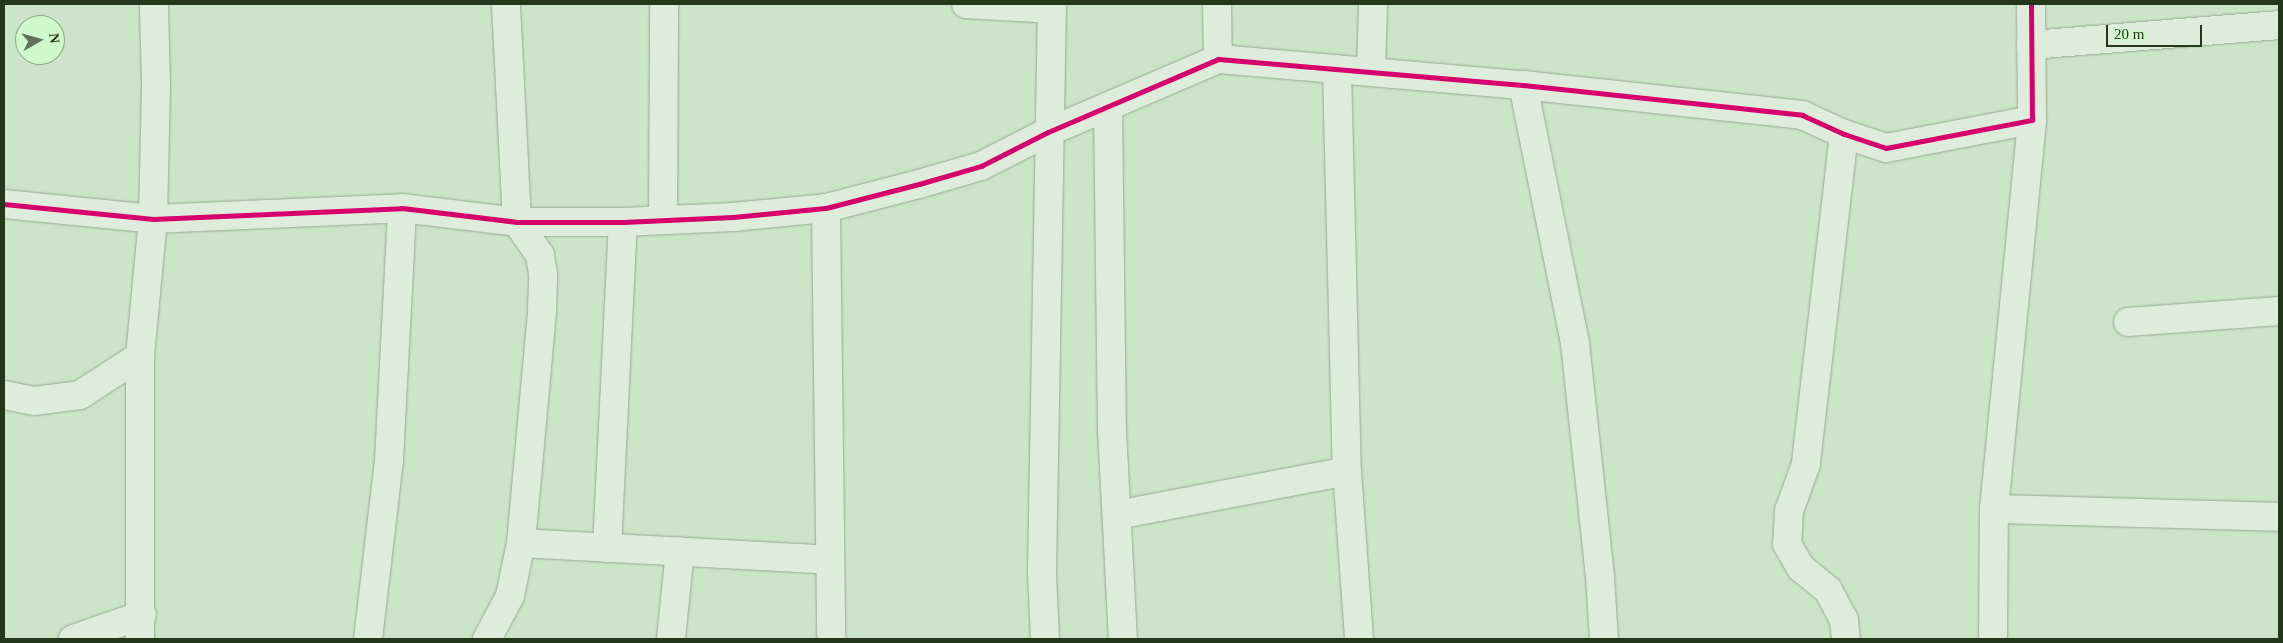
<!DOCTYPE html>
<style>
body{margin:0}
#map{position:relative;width:2283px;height:643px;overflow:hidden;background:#cce5c9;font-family:"Times New Roman",serif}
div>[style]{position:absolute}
.roads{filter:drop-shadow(0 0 1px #97a993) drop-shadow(0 0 1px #97a993)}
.street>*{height:28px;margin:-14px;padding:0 14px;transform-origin:14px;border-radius:14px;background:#ddecdb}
.cycleway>*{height:5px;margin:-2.5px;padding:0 2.5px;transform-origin:2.5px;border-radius:2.5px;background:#d6006c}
span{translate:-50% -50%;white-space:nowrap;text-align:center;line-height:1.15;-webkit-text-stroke:5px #d1f7cd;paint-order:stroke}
.frame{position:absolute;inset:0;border:5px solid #24371b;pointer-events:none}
.north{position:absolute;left:15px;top:15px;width:50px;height:50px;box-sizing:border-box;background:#d1f7cd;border:1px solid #8caa86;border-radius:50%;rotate:83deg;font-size:14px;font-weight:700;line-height:20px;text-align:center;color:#24371b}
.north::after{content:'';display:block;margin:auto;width:18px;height:22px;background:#5f7458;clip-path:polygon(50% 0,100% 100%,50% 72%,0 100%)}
.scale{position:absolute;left:2106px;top:25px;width:96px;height:22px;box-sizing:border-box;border:2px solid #24371b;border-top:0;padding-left:6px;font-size:15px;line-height:18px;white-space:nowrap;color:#24371b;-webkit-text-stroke:4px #d1f7cd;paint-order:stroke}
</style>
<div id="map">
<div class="roads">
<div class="street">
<i style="left:966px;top:4px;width:86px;rotate:3.3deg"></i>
<i style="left:1217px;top:4px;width:55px;rotate:89deg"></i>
<i style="left:2031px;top:45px;width:249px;rotate:-4.6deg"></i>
<i style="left:1337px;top:69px;width:402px;rotate:88.6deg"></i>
<i style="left:1347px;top:471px;width:168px;rotate:85.9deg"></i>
<i style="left:1371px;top:72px;width:68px;rotate:-88.3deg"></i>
<i style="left:1523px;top:85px;width:263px;rotate:78.6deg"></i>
<i style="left:1575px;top:343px;width:234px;rotate:83.9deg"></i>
<i style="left:1600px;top:576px;width:63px;rotate:86.4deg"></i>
<i style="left:1108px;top:107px;width:323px;rotate:89.3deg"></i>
<i style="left:1112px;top:430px;width:209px;rotate:87deg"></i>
<i style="left:1844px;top:134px;width:332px;rotate:96.6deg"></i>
<i style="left:1806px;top:464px;width:50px;rotate:109.9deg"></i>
<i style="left:1789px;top:511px;width:33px;rotate:93deg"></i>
<i style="left:1787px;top:544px;width:28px;rotate:60deg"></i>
<i style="left:1801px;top:568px;width:35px;rotate:39deg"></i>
<i style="left:1828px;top:590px;width:34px;rotate:62deg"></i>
<i style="left:1844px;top:620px;width:19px;rotate:84deg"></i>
<i style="left:4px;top:204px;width:150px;rotate:5.7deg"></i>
<i style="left:153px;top:219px;width:249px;rotate:-2.5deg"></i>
<i style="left:402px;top:208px;width:116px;rotate:6.9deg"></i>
<i style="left:517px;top:222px;width:106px"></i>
<i style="left:623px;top:222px;width:110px;rotate:-2.6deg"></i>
<i style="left:733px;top:217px;width:93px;rotate:-5.5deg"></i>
<i style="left:826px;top:208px;width:96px;rotate:-14.5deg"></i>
<i style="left:919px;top:184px;width:65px;rotate:-16.2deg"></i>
<i style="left:981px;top:166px;width:75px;rotate:-26.9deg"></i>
<i style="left:1048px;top:132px;width:185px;rotate:-23.2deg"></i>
<i style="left:1218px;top:59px;width:306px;rotate:4.9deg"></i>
<i style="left:1523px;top:85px;width:281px;rotate:6.1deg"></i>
<i style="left:1802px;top:115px;width:46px;rotate:24.3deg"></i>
<i style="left:1844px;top:134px;width:44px;rotate:18.4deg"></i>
<i style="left:1886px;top:148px;width:149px;rotate:-10.9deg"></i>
<i style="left:2032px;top:120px;width:116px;rotate:-90.5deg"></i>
<i style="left:826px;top:208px;width:431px;rotate:89.3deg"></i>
<i style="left:663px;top:220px;width:216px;rotate:-89.7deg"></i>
<i style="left:2128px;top:322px;width:151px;rotate:-4.2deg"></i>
<i style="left:4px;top:395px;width:31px;rotate:11deg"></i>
<i style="left:34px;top:401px;width:46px;rotate:-7.4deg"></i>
<i style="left:80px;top:395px;width:72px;rotate:-33deg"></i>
<i style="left:1994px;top:509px;width:285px;rotate:1.6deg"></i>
<i style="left:1117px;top:515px;width:234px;rotate:-10.8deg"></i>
<i style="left:521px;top:543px;width:309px;rotate:3.1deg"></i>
<i style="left:607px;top:548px;width:326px;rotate:-87.2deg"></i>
<i style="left:73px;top:639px;width:73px;rotate:-19.2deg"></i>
<i style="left:140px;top:639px;width:283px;rotate:-90deg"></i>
<i style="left:140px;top:356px;width:138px;rotate:-84.6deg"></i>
<i style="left:153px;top:219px;width:136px;rotate:-88.7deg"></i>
<i style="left:156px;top:83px;width:79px;rotate:-91.5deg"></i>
<i style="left:368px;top:639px;width:180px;rotate:-83.3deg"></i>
<i style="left:389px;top:460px;width:252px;rotate:-87deg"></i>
<i style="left:487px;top:639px;width:49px;rotate:-61.9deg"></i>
<i style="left:510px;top:596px;width:54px;rotate:-78.3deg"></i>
<i style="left:521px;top:543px;width:234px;rotate:-84.8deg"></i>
<i style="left:542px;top:310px;width:36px;rotate:-88deg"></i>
<i style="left:543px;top:274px;width:19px;rotate:-99deg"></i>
<i style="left:540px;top:255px;width:40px;rotate:-124.9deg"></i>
<i style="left:517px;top:222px;width:218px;rotate:-92.9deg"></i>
<i style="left:671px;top:639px;width:88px;rotate:-84.2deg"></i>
<i style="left:1045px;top:639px;width:67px;rotate:-92.6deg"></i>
<i style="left:1042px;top:572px;width:568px;rotate:-88.99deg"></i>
<i style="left:1993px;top:639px;width:130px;rotate:-89.6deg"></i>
<i style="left:1994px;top:509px;width:391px;rotate:-84.4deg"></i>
</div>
</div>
<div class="cycleway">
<i style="left:4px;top:204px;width:150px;rotate:5.7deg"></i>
<i style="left:153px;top:219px;width:249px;rotate:-2.5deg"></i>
<i style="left:402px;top:208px;width:116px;rotate:6.9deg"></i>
<i style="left:517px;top:222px;width:106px"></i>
<i style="left:623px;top:222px;width:110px;rotate:-2.6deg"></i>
<i style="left:733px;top:217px;width:93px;rotate:-5.5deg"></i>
<i style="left:826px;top:208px;width:96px;rotate:-14.5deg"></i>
<i style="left:919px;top:184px;width:65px;rotate:-16.2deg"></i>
<i style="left:981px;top:166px;width:75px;rotate:-26.9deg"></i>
<i style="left:1048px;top:132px;width:185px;rotate:-23.2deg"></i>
<i style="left:1218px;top:59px;width:306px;rotate:4.9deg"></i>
<i style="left:1523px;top:85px;width:281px;rotate:6.1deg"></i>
<i style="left:1802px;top:115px;width:46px;rotate:24.3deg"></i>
<i style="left:1844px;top:134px;width:44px;rotate:18.4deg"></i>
<i style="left:1886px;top:148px;width:149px;rotate:-10.9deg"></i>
<i style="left:2032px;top:120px;width:116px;rotate:-90.5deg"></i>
</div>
<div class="frame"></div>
<div class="north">N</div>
<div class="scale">20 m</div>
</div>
